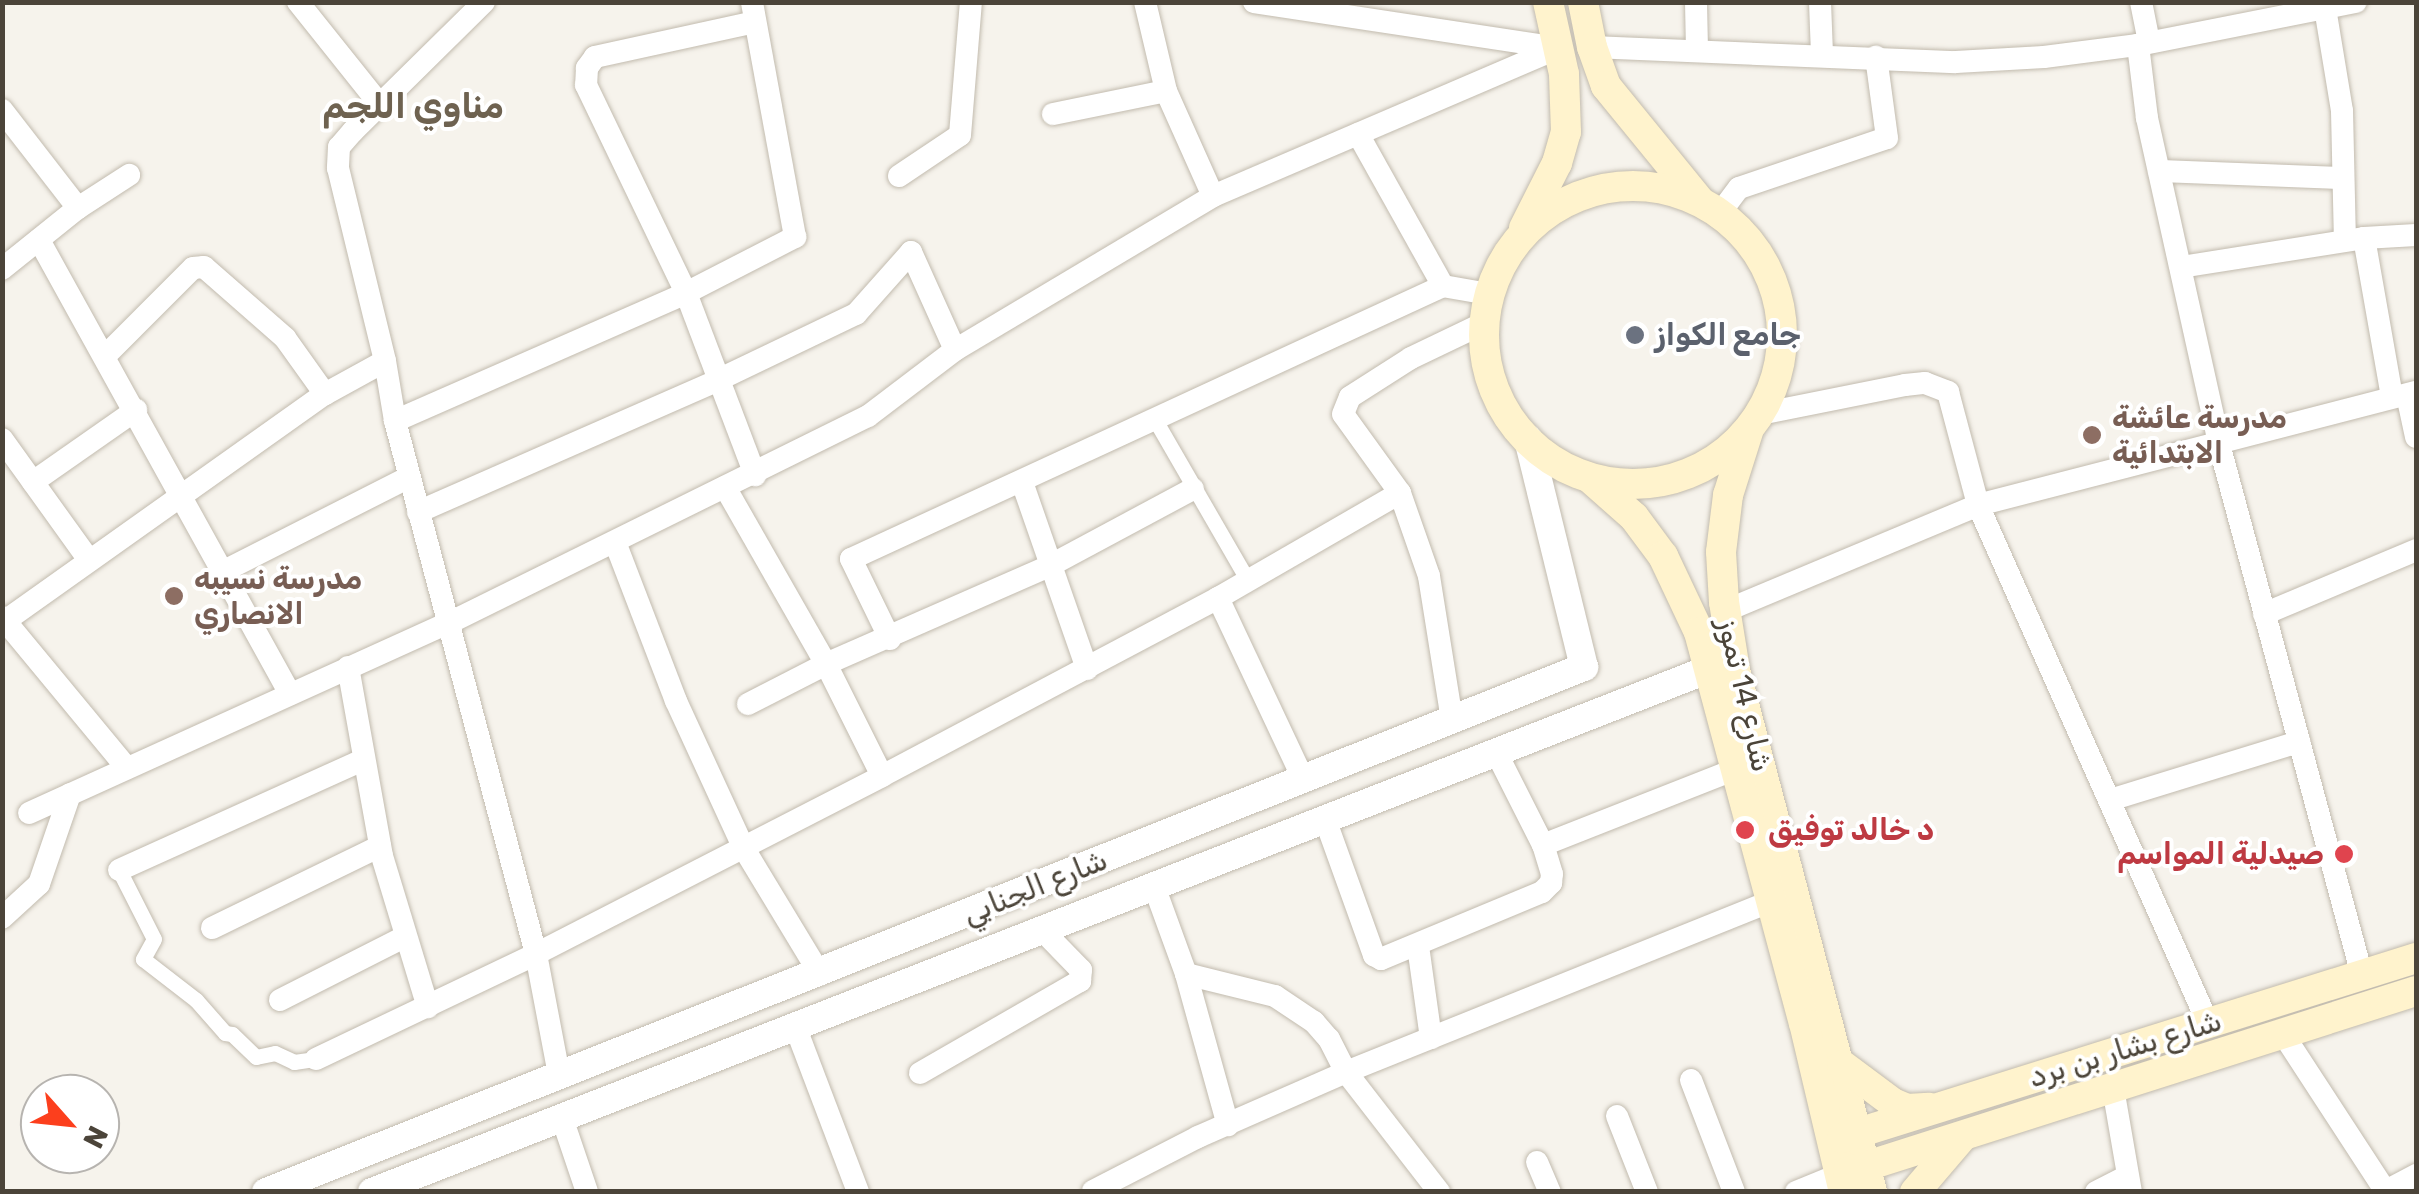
<!DOCTYPE html>
<meta charset="utf-8">
<style>
body{margin:0}
#map{position:relative;width:2419px;height:1194px;overflow:hidden;background:#f6f3ec;font-family:Rubik,Vazirmatn,sans-serif}
div>[style]{position:absolute}
.roads{filter:drop-shadow(0 0 2px #c2bbae) drop-shadow(0 0 2px #c2bbae)}
.pedestrian>*{height:15px;margin:-7.5px;padding:0 7.5px;transform-origin:7.5px;border-radius:7.5px;background:#fff}
.minor>*{height:22px;margin:-11px;padding:0 11px;transform-origin:11px;border-radius:11px;background:#fff}
.tertiary>*{height:28px;margin:-14px;padding:0 14px;transform-origin:14px;border-radius:14px;background:#fff}
.secondary>*{height:30px;margin:-15px;padding:0 15px;transform-origin:15px;border-radius:15px;background:#fff3cd}
.secondary>.ring{margin:-15px;padding:0;box-sizing:content-box;background:none;border:30px solid #fff3cd;border-radius:50%}
.dots>*{width:28px;height:28px;translate:-50% -50%;box-sizing:border-box;border:5px solid #fff;border-radius:50%}
span{translate:-50% -50%;white-space:nowrap;text-align:center;line-height:1.15;-webkit-text-stroke:8px #fff;paint-order:stroke}
.worship-label{font-size:30px;color:#5b616d;font-weight:700}
.left{translate:0 -50%;text-align:left}
.education-label{font-size:30px;color:#785e54;font-weight:700}
.street-label{font-size:30px;color:#4b4439}
.health-label{font-size:30px;color:#be3a42;font-weight:700}
.right{translate:-100% -50%;text-align:right}
.quarter-label{font-size:35px;color:#6e6250;font-weight:700}
.frame{position:absolute;inset:0;border:5px solid #4b4439;pointer-events:none}
.north{position:absolute;left:20px;top:1074px;width:100px;height:100px;box-sizing:border-box;background:#fff;border:2px solid #b7b4b0;border-radius:50%;rotate:117deg;font-size:28px;font-weight:700;line-height:40px;text-align:center;color:#4b4439}
.north::after{content:'';display:block;margin:auto;width:35px;height:45px;background:#fc3f1d;clip-path:polygon(50% 0,100% 100%,50% 72%,0 100%)}
</style>
<div id="map">
<div class="roads">
<div class="pedestrian">
<i style="left:1154px;top:418px;width:188px;rotate:60deg"></i>
<i style="left:119px;top:870px;width:77px;rotate:63.1deg"></i>
<i style="left:154px;top:939px;width:23px;rotate:119deg"></i>
<i style="left:143px;top:959px;width:67px;rotate:37.7deg"></i>
<i style="left:196px;top:1000px;width:44px;rotate:48.7deg"></i>
<i style="left:225px;top:1033px;width:7px;rotate:8deg"></i>
<i style="left:232px;top:1034px;width:33px;rotate:44deg"></i>
<i style="left:256px;top:1057px;width:19px;rotate:-12deg"></i>
<i style="left:275px;top:1053px;width:21px;rotate:25deg"></i>
<i style="left:294px;top:1062px;width:22px;rotate:-8deg"></i>
</div>
<div class="minor">
<i style="left:298px;top:2px;width:133px;rotate:51.4deg"></i>
<i style="left:484px;top:2px;width:184px;rotate:135.4deg"></i>
<i style="left:353px;top:131px;width:21px;rotate:131deg"></i>
<i style="left:339px;top:147px;width:21px;rotate:93deg"></i>
<i style="left:338px;top:168px;width:199px;rotate:76.3deg"></i>
<i style="left:385px;top:361px;width:61px;rotate:80.5deg"></i>
<i style="left:395px;top:421px;width:551px;rotate:75.18deg"></i>
<i style="left:536px;top:954px;width:123px;rotate:79.2deg"></i>
<i style="left:1145px;top:2px;width:91px;rotate:76.7deg"></i>
<i style="left:1166px;top:91px;width:115px;rotate:65.9deg"></i>
<i style="left:1254px;top:2px;width:307px;rotate:8.6deg"></i>
<i style="left:1696px;top:2px;width:49px;rotate:88.8deg"></i>
<i style="left:1820px;top:2px;width:51px;rotate:87.8deg"></i>
<i style="left:2141px;top:2px;width:41px;rotate:78.7deg"></i>
<i style="left:2324px;top:2px;width:110px;rotate:80.6deg"></i>
<i style="left:2342px;top:111px;width:129px;rotate:88.7deg"></i>
<i style="left:755px;top:22px;width:164px;rotate:167.7deg"></i>
<i style="left:595px;top:57px;width:14px;rotate:126deg"></i>
<i style="left:587px;top:68px;width:17px;rotate:93deg"></i>
<i style="left:586px;top:85px;width:231px;rotate:64.3deg"></i>
<i style="left:686px;top:293px;width:195px;rotate:69.2deg"></i>
<i style="left:2138px;top:45px;width:74px;rotate:83deg"></i>
<i style="left:2147px;top:118px;width:334px;rotate:77.5deg"></i>
<i style="left:2219px;top:444px;width:550px;rotate:74.93deg"></i>
<i style="left:1592px;top:47px;width:364px;rotate:2.4deg"></i>
<i style="left:1956px;top:62px;width:88px;rotate:-3.3deg"></i>
<i style="left:2044px;top:57px;width:95px;rotate:-7.3deg"></i>
<i style="left:2138px;top:45px;width:222px;rotate:-11.2deg"></i>
<i style="left:2px;top:110px;width:124px;rotate:52.2deg"></i>
<i style="left:1053px;top:114px;width:115px;rotate:-11.5deg"></i>
<i style="left:1358px;top:134px;width:174px;rotate:60.8deg"></i>
<i style="left:2159px;top:171px;width:183px;rotate:2.2deg"></i>
<i style="left:899px;top:176px;width:73px;rotate:-33.9deg"></i>
<i style="left:960px;top:135px;width:133px;rotate:-85.3deg"></i>
<i style="left:1720px;top:213px;width:31px;rotate:-53deg"></i>
<i style="left:1739px;top:188px;width:156px;rotate:-18.7deg"></i>
<i style="left:1887px;top:138px;width:82px;rotate:-97.7deg"></i>
<i style="left:2364px;top:238px;width:161px;rotate:80deg"></i>
<i style="left:39px;top:240px;width:519px;rotate:61.06deg"></i>
<i style="left:2181px;top:267px;width:185px;rotate:-9deg"></i>
<i style="left:2364px;top:238px;width:52px;rotate:-3.3deg"></i>
<i style="left:2px;top:269px;width:97px;rotate:-38.8deg"></i>
<i style="left:78px;top:208px;width:61px;rotate:-32.9deg"></i>
<i style="left:105px;top:356px;width:124px;rotate:-45deg"></i>
<i style="left:193px;top:268px;width:11px;rotate:-5deg"></i>
<i style="left:204px;top:267px;width:108px;rotate:41.2deg"></i>
<i style="left:285px;top:338px;width:69px;rotate:54.5deg"></i>
<i style="left:2407px;top:395px;width:43px;rotate:77.9deg"></i>
<i style="left:1760px;top:414px;width:148px;rotate:-11.3deg"></i>
<i style="left:1905px;top:385px;width:20px;rotate:-6deg"></i>
<i style="left:1925px;top:383px;width:25px;rotate:21deg"></i>
<i style="left:1948px;top:392px;width:117px;rotate:75.1deg"></i>
<i style="left:1978px;top:505px;width:567px;rotate:66.06deg"></i>
<i style="left:395px;top:421px;width:318px;rotate:-23.7deg"></i>
<i style="left:686px;top:293px;width:123px;rotate:-27.2deg"></i>
<i style="left:795px;top:237px;width:239px;rotate:-100.4deg"></i>
<i style="left:2px;top:439px;width:149px;rotate:54.3deg"></i>
<i style="left:33px;top:482px;width:126px;rotate:-35deg"></i>
<i style="left:1022px;top:482px;width:198px;rotate:70.8deg"></i>
<i style="left:725px;top:487px;width:204px;rotate:60.3deg"></i>
<i style="left:826px;top:664px;width:125px;rotate:63.4deg"></i>
<i style="left:418px;top:512px;width:328px;rotate:-23.7deg"></i>
<i style="left:718px;top:380px;width:153px;rotate:-25.6deg"></i>
<i style="left:856px;top:314px;width:83px;rotate:-48.4deg"></i>
<i style="left:911px;top:252px;width:107px;rotate:65.8deg"></i>
<i style="left:615px;top:542px;width:170px;rotate:69deg"></i>
<i style="left:676px;top:701px;width:161px;rotate:65.3deg"></i>
<i style="left:743px;top:847px;width:149px;rotate:58.8deg"></i>
<i style="left:224px;top:571px;width:208px;rotate:-26.9deg"></i>
<i style="left:1218px;top:598px;width:200px;rotate:64.8deg"></i>
<i style="left:1725px;top:611px;width:274px;rotate:-22.7deg"></i>
<i style="left:1978px;top:505px;width:452px;rotate:-14.5deg"></i>
<i style="left:2264px;top:614px;width:165px;rotate:-22.8deg"></i>
<i style="left:2px;top:617px;width:196px;rotate:50.4deg"></i>
<i style="left:5px;top:621px;width:392px;rotate:-35.4deg"></i>
<i style="left:325px;top:394px;width:68px;rotate:-28.8deg"></i>
<i style="left:890px;top:639px;width:89px;rotate:-116deg"></i>
<i style="left:851px;top:559px;width:652px;rotate:-24.76deg"></i>
<i style="left:1443px;top:286px;width:47px;rotate:9.9deg"></i>
<i style="left:348px;top:667px;width:192px;rotate:79.8deg"></i>
<i style="left:382px;top:856px;width:158px;rotate:73.1deg"></i>
<i style="left:748px;top:704px;width:88px;rotate:-27.1deg"></i>
<i style="left:826px;top:664px;width:246px;rotate:-23.7deg"></i>
<i style="left:1051px;top:565px;width:161px;rotate:-28.2deg"></i>
<i style="left:1452px;top:720px;width:146px;rotate:-99.1deg"></i>
<i style="left:1429px;top:576px;width:88px;rotate:-109.3deg"></i>
<i style="left:1400px;top:493px;width:97px;rotate:-125.8deg"></i>
<i style="left:1343px;top:414px;width:18px;rotate:-68deg"></i>
<i style="left:1350px;top:397px;width:72px;rotate:-32.6deg"></i>
<i style="left:1411px;top:358px;width:81px;rotate:-25.6deg"></i>
<i style="left:1496px;top:752px;width:104px;rotate:63.2deg"></i>
<i style="left:1543px;top:845px;width:207px;rotate:-21.5deg"></i>
<i style="left:2110px;top:800px;width:198px;rotate:-17.1deg"></i>
<i style="left:29px;top:813px;width:463px;rotate:-24.4deg"></i>
<i style="left:451px;top:622px;width:465px;rotate:-26.3deg"></i>
<i style="left:868px;top:416px;width:109px;rotate:-37.2deg"></i>
<i style="left:955px;top:350px;width:300px;rotate:-30.8deg"></i>
<i style="left:1213px;top:196px;width:375px;rotate:-23.2deg"></i>
<i style="left:1325px;top:819px;width:145px;rotate:70.2deg"></i>
<i style="left:1374px;top:955px;width:8px;rotate:30deg"></i>
<i style="left:1381px;top:959px;width:174px;rotate:-22.6deg"></i>
<i style="left:1542px;top:892px;width:13px;rotate:-45deg"></i>
<i style="left:1551px;top:883px;width:9px;rotate:-84deg"></i>
<i style="left:1552px;top:874px;width:30px;rotate:-107deg"></i>
<i style="left:119px;top:870px;width:268px;rotate:-24.3deg"></i>
<i style="left:1154px;top:886px;width:94px;rotate:70deg"></i>
<i style="left:1186px;top:974px;width:157px;rotate:74.5deg"></i>
<i style="left:2px;top:918px;width:50px;rotate:-42.6deg"></i>
<i style="left:39px;top:884px;width:95px;rotate:-71deg"></i>
<i style="left:212px;top:928px;width:187px;rotate:-26deg"></i>
<i style="left:1418px;top:946px;width:93px;rotate:82deg"></i>
<i style="left:1186px;top:974px;width:92px;rotate:13.9deg"></i>
<i style="left:1275px;top:996px;width:47px;rotate:33.7deg"></i>
<i style="left:1314px;top:1022px;width:23px;rotate:49deg"></i>
<i style="left:1329px;top:1039px;width:37px;rotate:63deg"></i>
<i style="left:1346px;top:1072px;width:152px;rotate:52.2deg"></i>
<i style="left:280px;top:1000px;width:141px;rotate:-26.9deg"></i>
<i style="left:795px;top:1026px;width:178px;rotate:69.2deg"></i>
<i style="left:2283px;top:1034px;width:189px;rotate:56.9deg"></i>
<i style="left:316px;top:1059px;width:244px;rotate:-25.5deg"></i>
<i style="left:536px;top:954px;width:389px;rotate:-27.2deg"></i>
<i style="left:882px;top:776px;width:380px;rotate:-27.9deg"></i>
<i style="left:1218px;top:598px;width:210px;rotate:-30deg"></i>
<i style="left:920px;top:1073px;width:185px;rotate:-29.9deg"></i>
<i style="left:1080px;top:981px;width:11px;rotate:-85deg"></i>
<i style="left:1081px;top:970px;width:56px;rotate:-134.3deg"></i>
<i style="left:1691px;top:1080px;width:120px;rotate:69deg"></i>
<i style="left:2113px;top:1088px;width:106px;rotate:80.2deg"></i>
<i style="left:1617px;top:1116px;width:82px;rotate:68.5deg"></i>
<i style="left:562px;top:1118px;width:78px;rotate:71.3deg"></i>
<i style="left:1537px;top:1162px;width:33px;rotate:67deg"></i>
<i style="left:1093px;top:1191px;width:118px;rotate:-27.2deg"></i>
<i style="left:1198px;top:1137px;width:162px;rotate:-23.7deg"></i>
<i style="left:1346px;top:1072px;width:459px;rotate:-21.9deg"></i>
<i style="left:1796px;top:1192px;width:48px;rotate:-22.2deg"></i>
<i style="left:2096px;top:1192px;width:33px;rotate:-27deg"></i>
<i style="left:2384px;top:1192px;width:36px;rotate:-28deg"></i>
</div>
<div class="tertiary">
<i style="left:266px;top:1192px;width:1419px;rotate:-21.72deg"></i>
<i style="left:1584px;top:667px;width:235px;rotate:-103.8deg"></i>
<i style="left:372px;top:1192px;width:1436px;rotate:-21.36deg"></i>
</div>
<div class="secondary">
<i style="left:1583px;top:2px;width:46px;rotate:78.7deg"></i>
<i style="left:1592px;top:47px;width:41px;rotate:70.3deg"></i>
<i style="left:1606px;top:86px;width:146px;rotate:50.8deg"></i>
<i class="ring" style="left:1484px;top:186px;width:268px;height:268px"></i>
<i style="left:1524px;top:228px;width:73px;rotate:-63.1deg"></i>
<i style="left:1557px;top:163px;width:32px;rotate:-74deg"></i>
<i style="left:1566px;top:132px;width:58px;rotate:-92deg"></i>
<i style="left:1564px;top:74px;width:74px;rotate:-102.5deg"></i>
<i style="left:1748px;top:432px;width:66px;rotate:107.6deg"></i>
<i style="left:1728px;top:495px;width:57px;rotate:97deg"></i>
<i style="left:1721px;top:552px;width:50px;rotate:86.6deg"></i>
<i style="left:1724px;top:602px;width:69px;rotate:80.8deg"></i>
<i style="left:1735px;top:670px;width:540px;rotate:75.29deg"></i>
<i style="left:1591px;top:479px;width:57px;rotate:41.5deg"></i>
<i style="left:1634px;top:517px;width:49px;rotate:53.4deg"></i>
<i style="left:1663px;top:556px;width:84px;rotate:64.7deg"></i>
<i style="left:1699px;top:632px;width:405px;rotate:75deg"></i>
<i style="left:1804px;top:1023px;width:174px;rotate:76.7deg"></i>
<i style="left:1842px;top:1065px;width:64px;rotate:36.7deg"></i>
<i style="left:1893px;top:1103px;width:15px;rotate:23deg"></i>
<i style="left:1907px;top:1109px;width:22px;rotate:-3deg"></i>
<i style="left:1842px;top:1138px;width:602px;rotate:-17.41deg"></i>
<i style="left:1848px;top:1172px;width:596px;rotate:-17.68deg"></i>
<i style="left:1915px;top:1192px;width:72px;rotate:-49.5deg"></i>
</div>
</div>
<div class="dots">
<i style="left:1635px;top:335px;background:#6b7280"></i>
<i style="left:2092px;top:435px;background:#8d6e63"></i>
<i style="left:174px;top:596px;background:#8d6e63"></i>
<i style="left:1745px;top:830px;background:#e0444e"></i>
<i style="left:2344px;top:854px;background:#e0444e"></i>
</div>
<div class="worship-label">
<span class="left" style="left:1655px;top:335px">جامع الكواز</span>
</div>
<div class="education-label">
<span class="left" style="left:2112px;top:435px">مدرسة عائشة<br>الابتدائية</span>
<span class="left" style="left:194px;top:596px">مدرسة نسيبه<br>الانصاري</span>
</div>
<div class="street-label">
<span style="left:1745px;top:695px;rotate:77deg">شارع 14 تموز</span>
<span style="left:1035px;top:887px;rotate:-22deg">شارع الجنابي</span>
<span style="left:2125px;top:1049px;rotate:-17deg">شارع بشار بن برد</span>
</div>
<div class="health-label">
<span class="left" style="left:1768px;top:830px">د خالد توفيق</span>
<span class="right" style="left:2324px;top:854px">صيدلية المواسم</span>
</div>
<div class="quarter-label">
<span style="left:413px;top:106px">مناوي اللجم</span>
</div>
<div class="frame"></div>
<div class="north">N</div>
</div>
